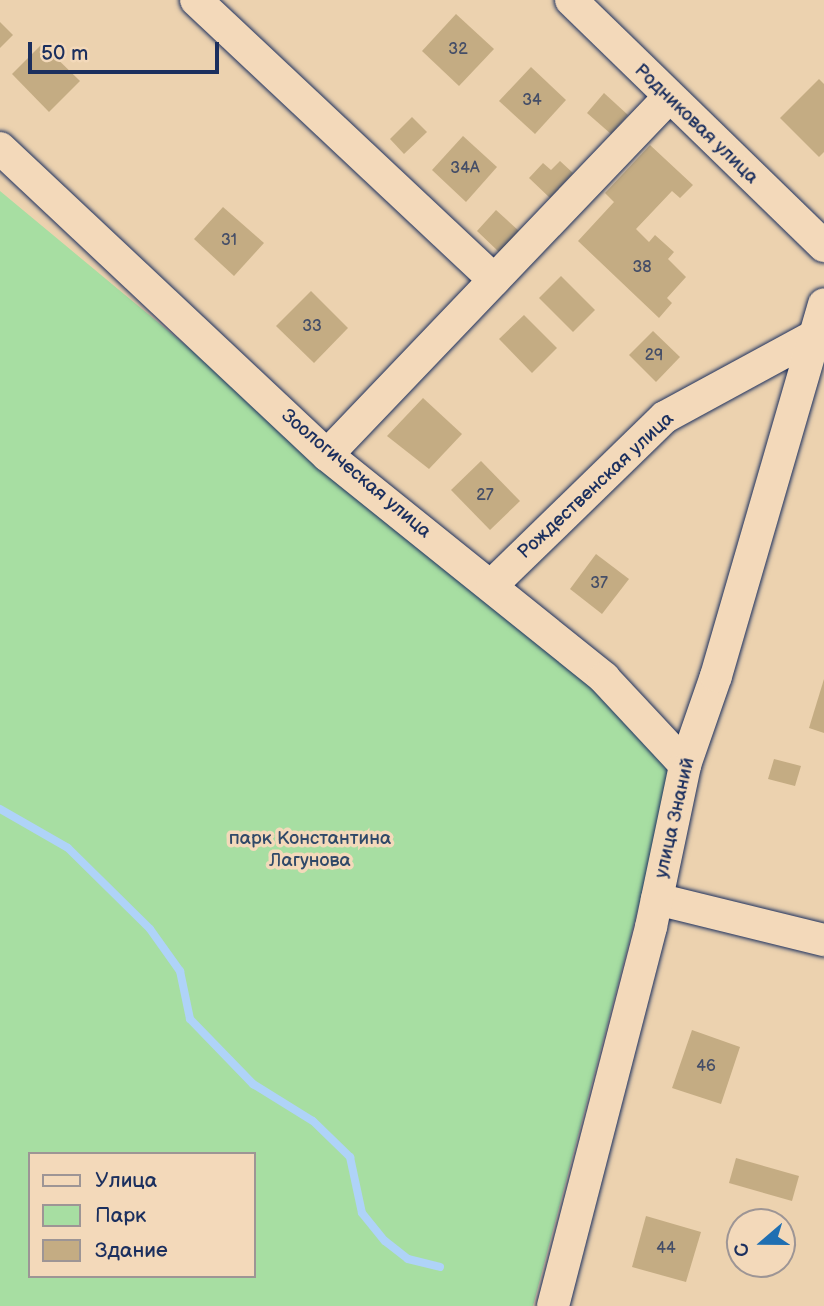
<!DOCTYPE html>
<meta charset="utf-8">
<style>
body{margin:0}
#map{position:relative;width:824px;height:1306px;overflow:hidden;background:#ecd2af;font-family:"Balsamiq Sans",sans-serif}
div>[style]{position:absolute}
.green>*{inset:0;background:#a7dea2}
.stream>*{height:8px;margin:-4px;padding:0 4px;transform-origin:4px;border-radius:4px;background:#afd3f8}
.building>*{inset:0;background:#c4ac83}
.roads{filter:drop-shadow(0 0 2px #1b2f5e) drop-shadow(0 0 2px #1b2f5e)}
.minor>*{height:32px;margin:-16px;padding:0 16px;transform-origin:16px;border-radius:16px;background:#f3d9ba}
span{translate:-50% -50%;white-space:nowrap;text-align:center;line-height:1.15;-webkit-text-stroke:7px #f3d9ba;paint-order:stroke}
.number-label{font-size:16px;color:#454e67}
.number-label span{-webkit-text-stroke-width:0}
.street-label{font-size:19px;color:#1b2f5e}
.park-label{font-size:19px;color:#304968}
.legend{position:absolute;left:28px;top:1152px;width:228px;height:126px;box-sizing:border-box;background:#f3d9ba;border:2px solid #9d9595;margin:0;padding:9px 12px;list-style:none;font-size:21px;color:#1b2f5e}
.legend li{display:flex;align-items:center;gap:14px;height:35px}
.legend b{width:35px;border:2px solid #9d9595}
.north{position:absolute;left:726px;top:1208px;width:70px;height:70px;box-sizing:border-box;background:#f3d9ba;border:2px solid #9d9595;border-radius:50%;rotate:250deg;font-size:19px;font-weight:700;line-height:28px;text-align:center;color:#1b2f5e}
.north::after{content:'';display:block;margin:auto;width:24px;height:32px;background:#1f6fb2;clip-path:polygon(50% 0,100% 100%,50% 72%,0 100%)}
.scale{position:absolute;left:28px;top:42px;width:191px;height:32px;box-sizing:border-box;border:4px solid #1b2f5e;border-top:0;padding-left:9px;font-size:21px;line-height:24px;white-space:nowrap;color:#1b2f5e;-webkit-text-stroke:5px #f3d9ba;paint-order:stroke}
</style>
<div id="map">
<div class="green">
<i style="clip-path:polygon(evenodd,0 191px,620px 706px,675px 768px,533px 1306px,0 1306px,0 191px,30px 1154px,254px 1154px,254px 1276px,30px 1276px,30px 1154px)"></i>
</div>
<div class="stream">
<i style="left:0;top:809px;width:78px;rotate:29.8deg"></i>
<i style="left:68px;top:848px;width:115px;rotate:44.6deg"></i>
<i style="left:150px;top:929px;width:52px;rotate:54.5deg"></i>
<i style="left:180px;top:971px;width:49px;rotate:78.2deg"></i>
<i style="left:190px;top:1019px;width:91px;rotate:45.9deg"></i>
<i style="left:253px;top:1084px;width:70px;rotate:31.7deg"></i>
<i style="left:313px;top:1121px;width:52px;rotate:44.2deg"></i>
<i style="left:350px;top:1157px;width:57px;rotate:77.9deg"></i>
<i style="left:362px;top:1213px;width:36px;rotate:51deg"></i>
<i style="left:385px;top:1241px;width:29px;rotate:38deg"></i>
<i style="left:408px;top:1259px;width:33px;rotate:14deg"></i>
</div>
<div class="building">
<i style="clip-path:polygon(456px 14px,494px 49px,459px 86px,422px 51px)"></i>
<i style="clip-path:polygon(0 22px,13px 35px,0 48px)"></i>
<i style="clip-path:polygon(42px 44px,80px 81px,49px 112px,12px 74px)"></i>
<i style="clip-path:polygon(531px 67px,566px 100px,535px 134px,499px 101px)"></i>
<i style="clip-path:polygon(819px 79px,824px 84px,824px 152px,819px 157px,780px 118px)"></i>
<i style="clip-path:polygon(604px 93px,628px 115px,611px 134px,587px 113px)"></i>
<i style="clip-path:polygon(412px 117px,427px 132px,404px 154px,390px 139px)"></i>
<i style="clip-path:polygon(463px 136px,497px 167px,466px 202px,432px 170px)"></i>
<i style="clip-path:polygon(650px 145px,693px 185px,680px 198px,672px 191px,636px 229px,649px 242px,655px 235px,674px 252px,668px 259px,686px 277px,667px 298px,672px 303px,659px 318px,578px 241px,614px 202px,605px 193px)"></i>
<i style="clip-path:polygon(560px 161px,573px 173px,550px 198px,529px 178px,543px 163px,551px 170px)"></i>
<i style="clip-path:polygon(223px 207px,264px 243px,234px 276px,194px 239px)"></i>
<i style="clip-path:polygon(496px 210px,519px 231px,499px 252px,477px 231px)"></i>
<i style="clip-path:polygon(561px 276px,595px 310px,573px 332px,539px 298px)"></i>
<i style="clip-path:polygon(311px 291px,348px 328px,314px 363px,276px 326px)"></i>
<i style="clip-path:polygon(524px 315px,557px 348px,532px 373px,499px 339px)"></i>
<i style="clip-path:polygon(653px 331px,680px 357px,656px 382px,629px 355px)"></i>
<i style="clip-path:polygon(423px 398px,462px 434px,429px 469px,387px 436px)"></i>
<i style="clip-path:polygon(481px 461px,520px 501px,490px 530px,451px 490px)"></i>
<i style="clip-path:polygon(596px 554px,629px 579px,602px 614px,570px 589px)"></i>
<i style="clip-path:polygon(824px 679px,824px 733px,809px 728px)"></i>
<i style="clip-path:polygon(774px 759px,801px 766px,795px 786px,768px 779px)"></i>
<i style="clip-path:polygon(692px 1030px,740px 1047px,721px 1104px,672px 1088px)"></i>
<i style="clip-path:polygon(736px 1158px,799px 1176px,792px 1201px,729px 1183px)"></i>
<i style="clip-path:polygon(646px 1216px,701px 1232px,686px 1282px,632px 1267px)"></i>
</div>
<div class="roads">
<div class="minor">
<i style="left:196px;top:0;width:409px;rotate:43.2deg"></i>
<i style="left:571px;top:0;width:353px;rotate:44.2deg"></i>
<i style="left:0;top:148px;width:449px;rotate:43.2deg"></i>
<i style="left:327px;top:455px;width:356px;rotate:38.8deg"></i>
<i style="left:604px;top:678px;width:119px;rotate:47deg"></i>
<i style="left:327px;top:455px;width:494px;rotate:-46.3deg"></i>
<i style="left:492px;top:585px;width:241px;rotate:-44.2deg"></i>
<i style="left:665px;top:417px;width:172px;rotate:-28.5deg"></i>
<i style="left:657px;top:899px;width:172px;rotate:13.8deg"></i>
<i style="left:553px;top:1306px;width:391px;rotate:-75.5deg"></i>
<i style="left:651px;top:927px;width:166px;rotate:-78.1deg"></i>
<i style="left:685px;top:765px;width:94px;rotate:-70.8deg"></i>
<i style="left:716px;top:676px;width:387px;rotate:-73.8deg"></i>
</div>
</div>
<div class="number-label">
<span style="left:458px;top:50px">32</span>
<span style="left:532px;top:101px">34</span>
<span style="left:465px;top:169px">34А</span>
<span style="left:229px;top:241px">31</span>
<span style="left:642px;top:268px">38</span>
<span style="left:312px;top:327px">33</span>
<span style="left:654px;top:356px">29</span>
<span style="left:485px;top:496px">27</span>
<span style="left:599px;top:584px">37</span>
<span style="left:706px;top:1067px">46</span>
<span style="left:666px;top:1249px">44</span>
</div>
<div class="street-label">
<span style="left:696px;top:124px;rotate:44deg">Родниковая улица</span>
<span style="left:356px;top:474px;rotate:40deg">Зоологическая улица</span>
<span style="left:596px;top:486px;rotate:-43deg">Рождественская улица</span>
<span style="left:675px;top:818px;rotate:-77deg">улица Знаний</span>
</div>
<div class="park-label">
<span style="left:310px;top:850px">парк Константина<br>Лагунова</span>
</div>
<ul class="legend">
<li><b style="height:9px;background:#f3d9ba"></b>Улица</li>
<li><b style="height:19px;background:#a7dea2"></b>Парк</li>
<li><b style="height:19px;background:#c4ac83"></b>Здание</li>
</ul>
<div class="north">С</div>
<div class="scale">50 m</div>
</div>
